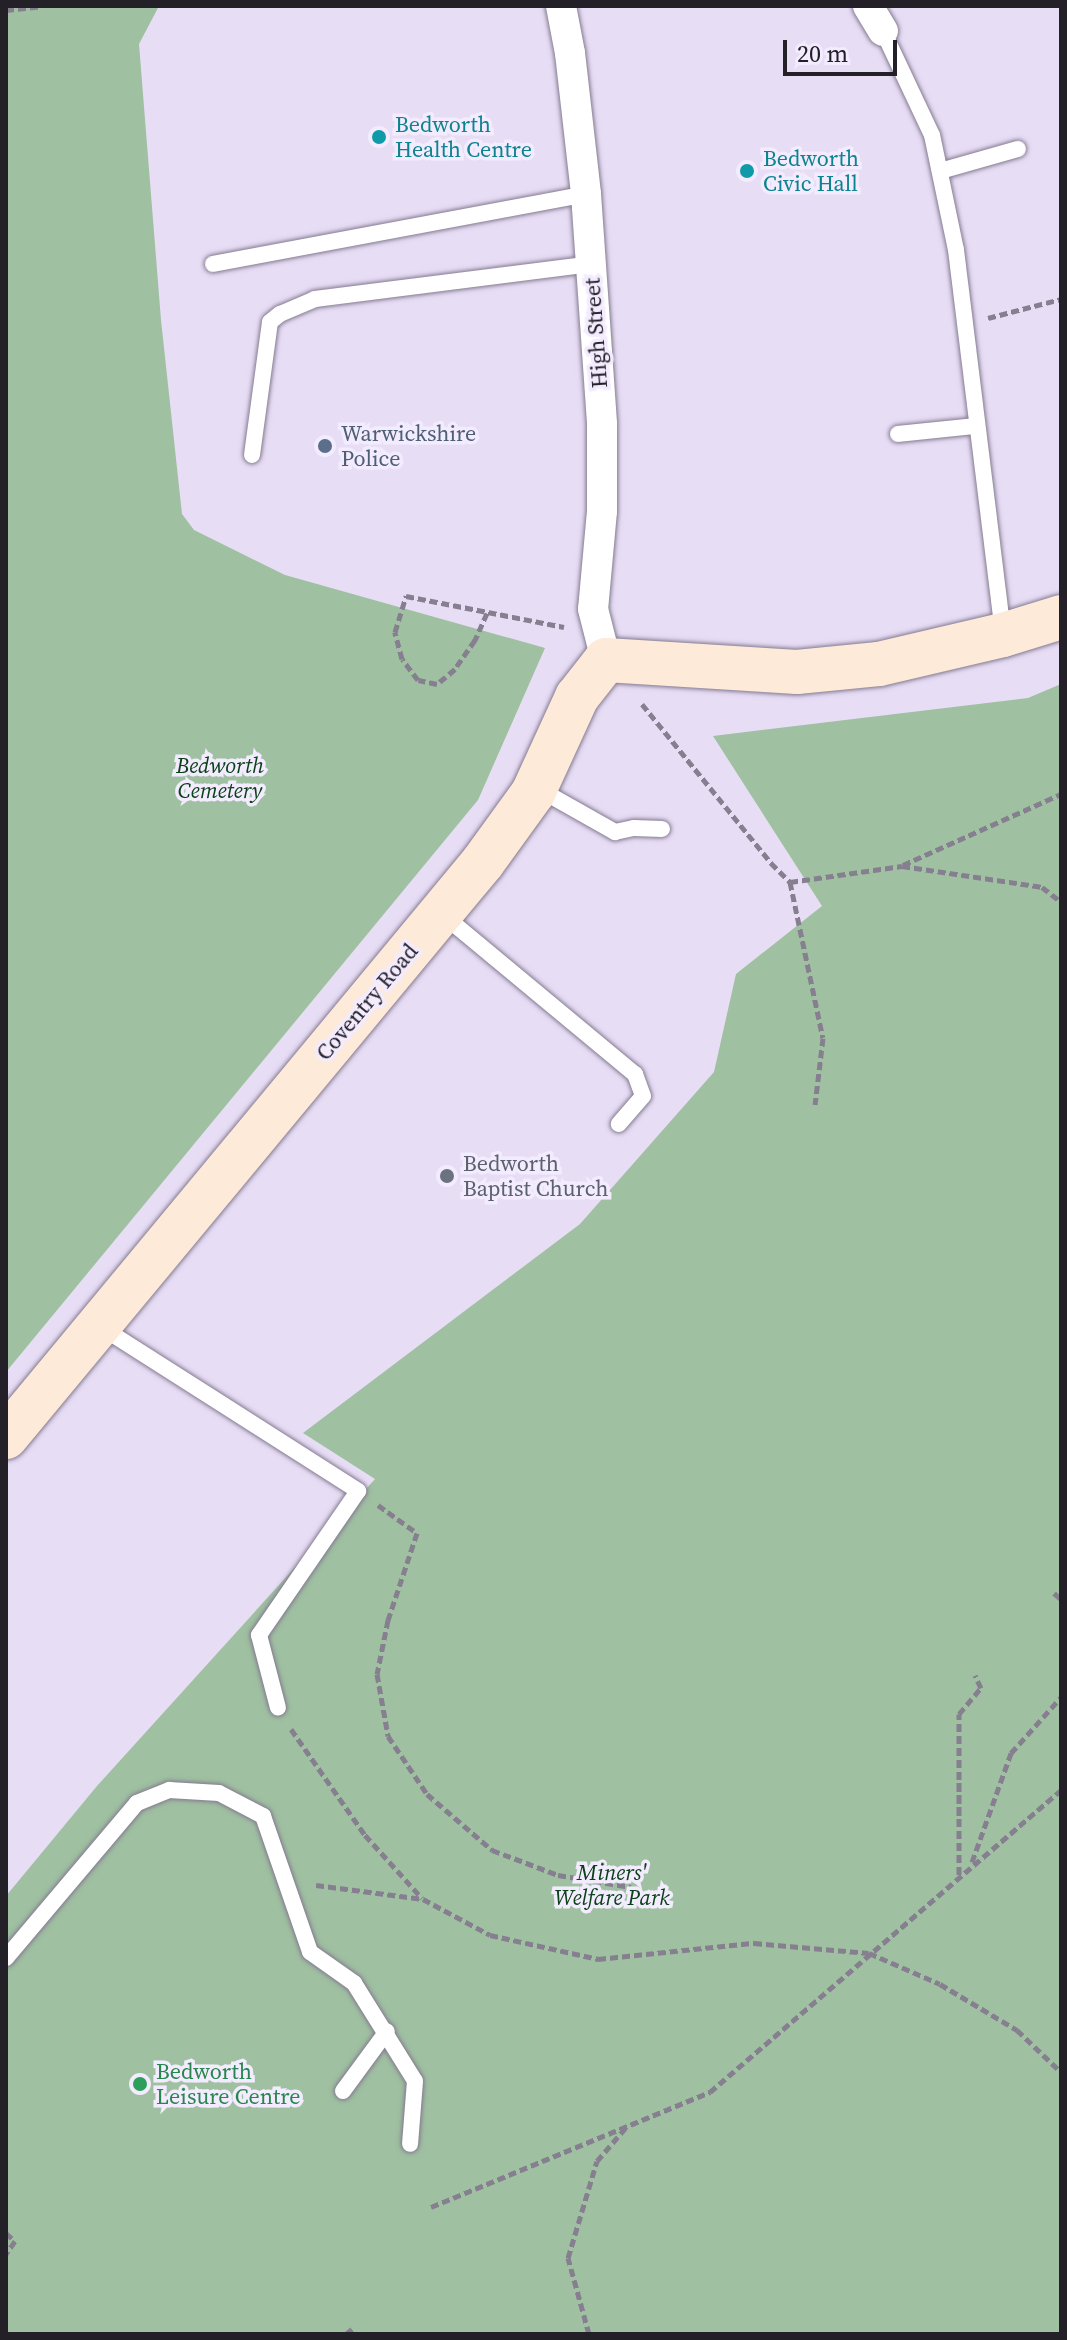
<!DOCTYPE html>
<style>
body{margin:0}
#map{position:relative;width:1067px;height:2340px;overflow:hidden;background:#e7ddf5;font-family:"Source Serif 4",serif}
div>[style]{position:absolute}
.green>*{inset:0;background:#9fc0a1}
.path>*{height:5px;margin-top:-2.5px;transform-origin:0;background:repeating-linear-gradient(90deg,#867f90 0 8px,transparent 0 12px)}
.roads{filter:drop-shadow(0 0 2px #847b91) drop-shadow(0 0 2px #847b91)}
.lane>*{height:16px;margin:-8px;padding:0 8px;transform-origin:8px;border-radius:8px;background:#fff}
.street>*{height:30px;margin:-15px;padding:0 15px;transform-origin:15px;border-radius:15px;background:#fff}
.secondary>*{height:44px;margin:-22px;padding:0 22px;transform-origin:22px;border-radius:22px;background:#feead9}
.dots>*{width:22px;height:22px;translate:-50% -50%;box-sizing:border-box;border:4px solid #f3ebfe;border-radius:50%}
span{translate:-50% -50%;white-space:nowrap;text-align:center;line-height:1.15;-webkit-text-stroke:7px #f3ebfe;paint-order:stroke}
.culture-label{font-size:22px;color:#0d838f}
.left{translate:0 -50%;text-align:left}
.street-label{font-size:22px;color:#232028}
.service-label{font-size:22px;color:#4e5e75}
.park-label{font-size:22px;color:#0b4117;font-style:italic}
.worship-label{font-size:22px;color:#5b616d}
.leisure-label{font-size:22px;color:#27864d}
.frame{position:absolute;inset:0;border:8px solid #232028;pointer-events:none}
.scale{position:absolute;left:783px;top:40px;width:114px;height:36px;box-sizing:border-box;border:4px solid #232028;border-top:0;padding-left:10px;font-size:24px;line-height:28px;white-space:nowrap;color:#232028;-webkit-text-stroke:6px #f3ebfe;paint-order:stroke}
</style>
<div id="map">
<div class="green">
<i style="clip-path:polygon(6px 6px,159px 6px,139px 44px,161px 320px,182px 514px,194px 530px,285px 575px,545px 648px,478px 800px,6px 1372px)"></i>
<i style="clip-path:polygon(1061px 684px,1061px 2334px,6px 2334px,6px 1896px,97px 1786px,375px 1479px,303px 1433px,580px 1224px,714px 1072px,736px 974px,822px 906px,713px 736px,1028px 698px)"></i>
</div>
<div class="path">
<i style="left:6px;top:10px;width:36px;rotate:-6deg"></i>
<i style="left:988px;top:318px;width:75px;rotate:-14.6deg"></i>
<i style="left:487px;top:613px;width:30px;rotate:114deg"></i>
<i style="left:475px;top:640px;width:35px;rotate:125deg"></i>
<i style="left:455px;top:669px;width:23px;rotate:140deg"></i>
<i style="left:437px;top:684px;width:19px;rotate:-168deg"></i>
<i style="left:418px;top:680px;width:26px;rotate:-127deg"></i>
<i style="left:402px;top:659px;width:28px;rotate:-105deg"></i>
<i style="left:395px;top:632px;width:38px;rotate:-73deg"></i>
<i style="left:406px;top:596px;width:161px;rotate:11.1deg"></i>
<i style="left:642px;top:704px;width:205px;rotate:50.9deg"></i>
<i style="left:771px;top:863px;width:27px;rotate:45deg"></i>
<i style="left:790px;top:882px;width:113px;rotate:-8.1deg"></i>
<i style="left:902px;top:866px;width:142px;rotate:8.5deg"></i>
<i style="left:1042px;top:887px;width:24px;rotate:38deg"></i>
<i style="left:903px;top:865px;width:173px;rotate:-24.2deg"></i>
<i style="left:790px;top:882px;width:159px;rotate:78.1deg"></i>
<i style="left:823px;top:1038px;width:67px;rotate:96.8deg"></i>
<i style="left:378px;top:1505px;width:48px;rotate:35.7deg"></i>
<i style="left:417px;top:1533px;width:92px;rotate:108.4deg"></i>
<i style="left:388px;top:1620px;width:55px;rotate:101.5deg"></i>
<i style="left:377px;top:1674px;width:63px;rotate:79.9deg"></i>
<i style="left:388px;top:1736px;width:70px;rotate:56.1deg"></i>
<i style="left:427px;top:1794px;width:86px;rotate:40.7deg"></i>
<i style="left:492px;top:1850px;width:71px;rotate:20.7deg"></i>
<i style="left:558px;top:1875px;width:74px;rotate:9.3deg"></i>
<i style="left:1054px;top:1593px;width:9px;rotate:41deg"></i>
<i style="left:291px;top:1729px;width:129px;rotate:55.1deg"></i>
<i style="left:365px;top:1835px;width:85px;rotate:47.9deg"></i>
<i style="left:972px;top:1862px;width:116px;rotate:-70.3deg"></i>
<i style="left:1011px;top:1753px;width:75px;rotate:-48.2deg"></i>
<i style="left:959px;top:1875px;width:161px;rotate:-90deg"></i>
<i style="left:959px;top:1714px;width:34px;rotate:-50deg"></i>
<i style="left:981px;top:1688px;width:14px;rotate:-115deg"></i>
<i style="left:316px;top:1885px;width:108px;rotate:7.5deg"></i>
<i style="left:423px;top:1899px;width:76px;rotate:28.2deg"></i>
<i style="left:490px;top:1935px;width:111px;rotate:12.5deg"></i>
<i style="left:598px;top:1959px;width:157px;rotate:-5.9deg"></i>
<i style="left:754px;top:1943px;width:115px;rotate:5deg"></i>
<i style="left:869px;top:1953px;width:77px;rotate:23.6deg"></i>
<i style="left:940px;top:1984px;width:90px;rotate:30.9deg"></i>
<i style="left:1017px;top:2030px;width:61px;rotate:43.7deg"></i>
<i style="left:431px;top:2207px;width:302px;rotate:-22.4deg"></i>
<i style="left:710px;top:2092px;width:463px;rotate:-40.7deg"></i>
<i style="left:6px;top:2233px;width:12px;rotate:42deg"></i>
<i style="left:15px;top:2241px;width:16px;rotate:125deg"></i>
<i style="left:346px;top:2334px;width:8px;rotate:-40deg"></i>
<i style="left:589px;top:2334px;width:79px;rotate:-105.4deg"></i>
<i style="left:568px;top:2258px;width:101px;rotate:-73.4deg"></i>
<i style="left:597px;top:2161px;width:48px;rotate:-49.3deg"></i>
</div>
<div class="roads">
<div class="lane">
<i style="left:883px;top:31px;width:115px;rotate:64.8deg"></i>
<i style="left:932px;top:135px;width:117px;rotate:78.2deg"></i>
<i style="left:956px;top:250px;width:386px;rotate:83deg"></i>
<i style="left:940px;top:171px;width:81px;rotate:-15.8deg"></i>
<i style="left:213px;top:264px;width:380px;rotate:-10.6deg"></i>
<i style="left:898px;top:434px;width:78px;rotate:-5.9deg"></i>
<i style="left:252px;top:455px;width:134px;rotate:-82.3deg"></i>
<i style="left:270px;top:322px;width:13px;rotate:-39deg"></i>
<i style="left:280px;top:314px;width:38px;rotate:-23deg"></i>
<i style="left:315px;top:299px;width:278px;rotate:-7.2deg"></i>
<i style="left:537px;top:788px;width:90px;rotate:29.4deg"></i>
<i style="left:615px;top:832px;width:19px;rotate:-12deg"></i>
<i style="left:634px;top:828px;width:28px;rotate:2deg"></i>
<i style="left:442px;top:914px;width:251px;rotate:39.7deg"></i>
<i style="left:635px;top:1074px;width:23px;rotate:70deg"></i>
<i style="left:643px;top:1096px;width:37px;rotate:131deg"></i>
<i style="left:101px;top:1327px;width:305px;rotate:32.5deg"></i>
<i style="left:358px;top:1491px;width:175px;rotate:124.5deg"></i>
<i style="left:259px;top:1635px;width:75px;rotate:75.4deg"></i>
<i style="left:6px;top:1958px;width:203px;rotate:-49.8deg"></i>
<i style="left:137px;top:1803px;width:35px;rotate:-22deg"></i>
<i style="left:169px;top:1790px;width:50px;rotate:3.4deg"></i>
<i style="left:219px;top:1793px;width:50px;rotate:27.6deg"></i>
<i style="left:263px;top:1816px;width:144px;rotate:70.9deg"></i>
<i style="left:310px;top:1952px;width:54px;rotate:35.2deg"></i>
<i style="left:354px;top:1983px;width:115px;rotate:58.1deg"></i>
<i style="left:415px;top:2081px;width:63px;rotate:94.5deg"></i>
<i style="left:343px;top:2091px;width:74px;rotate:-53.7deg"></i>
</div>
<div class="street">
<i style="left:561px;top:6px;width:48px;rotate:79.2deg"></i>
<i style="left:570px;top:53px;width:142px;rotate:83.5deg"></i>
<i style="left:586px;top:194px;width:231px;rotate:86deg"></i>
<i style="left:602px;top:424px;width:87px;rotate:90deg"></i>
<i style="left:602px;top:511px;width:98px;rotate:95.2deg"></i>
<i style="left:593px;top:609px;width:53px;rotate:75.7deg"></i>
<i style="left:868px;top:6px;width:29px;rotate:59deg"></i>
</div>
<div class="secondary">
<i style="left:6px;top:1437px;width:747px;rotate:-50.32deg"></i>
<i style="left:483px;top:862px;width:85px;rotate:-54.1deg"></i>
<i style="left:533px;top:793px;width:106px;rotate:-65.4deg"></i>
<i style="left:577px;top:697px;width:47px;rotate:-51.9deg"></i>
<i style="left:606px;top:660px;width:191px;rotate:3.6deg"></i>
<i style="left:797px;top:672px;width:82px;rotate:-5.6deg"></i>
<i style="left:879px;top:664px;width:127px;rotate:-13.2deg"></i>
<i style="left:1003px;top:635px;width:61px;rotate:-17.2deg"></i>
</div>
</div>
<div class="dots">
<i style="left:379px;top:137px;background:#0f9aa8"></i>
<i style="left:747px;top:171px;background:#0f9aa8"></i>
<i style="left:325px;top:446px;background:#5c6f8a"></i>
<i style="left:447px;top:1176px;background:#6b7280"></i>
<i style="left:140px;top:2084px;background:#2e9e5b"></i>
</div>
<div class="culture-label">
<span class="left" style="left:395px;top:137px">Bedworth<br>Health Centre</span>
<span class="left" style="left:763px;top:171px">Bedworth<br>Civic Hall</span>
</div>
<div class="street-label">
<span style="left:596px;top:333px;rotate:-94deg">High Street</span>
<span style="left:367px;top:1002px;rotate:-50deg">Coventry Road</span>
</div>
<div class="service-label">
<span class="left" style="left:341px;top:446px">Warwickshire<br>Police</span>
</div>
<div class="park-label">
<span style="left:220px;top:778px">Bedworth<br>Cemetery</span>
<span style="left:612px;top:1885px">Miners'<br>Welfare Park</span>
</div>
<div class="worship-label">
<span class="left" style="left:463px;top:1176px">Bedworth<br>Baptist Church</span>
</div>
<div class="leisure-label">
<span class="left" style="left:156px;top:2084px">Bedworth<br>Leisure Centre</span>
</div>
<div class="frame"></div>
<div class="scale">20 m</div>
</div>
